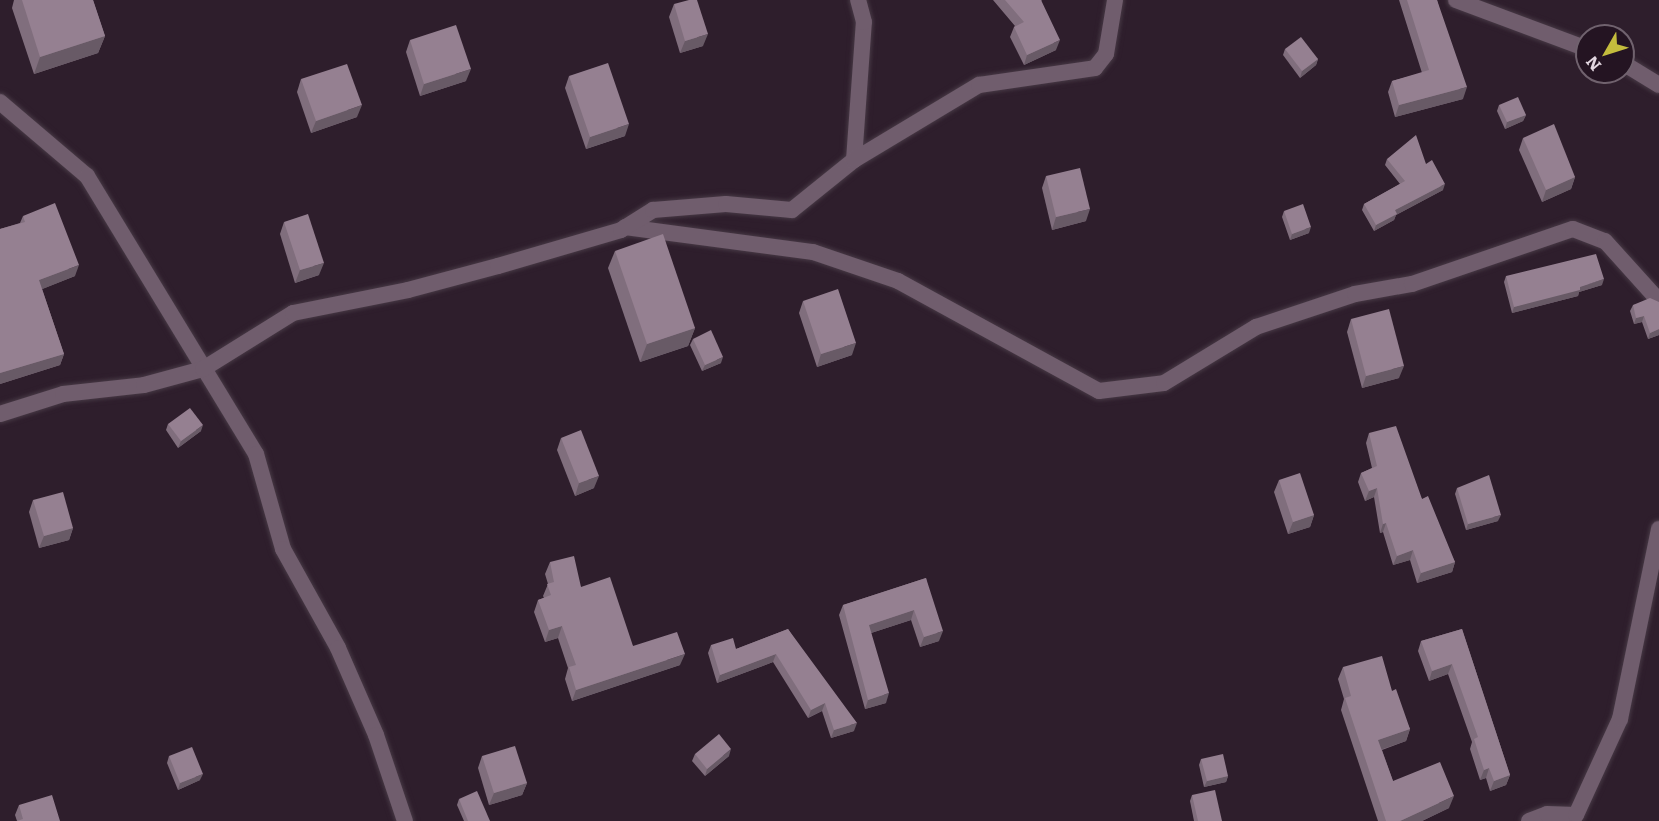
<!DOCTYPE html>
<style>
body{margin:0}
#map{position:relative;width:1659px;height:821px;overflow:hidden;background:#2e1e2c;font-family:Literata,serif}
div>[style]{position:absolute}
.roads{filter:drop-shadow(0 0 2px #473945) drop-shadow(0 0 2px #473945)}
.minor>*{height:16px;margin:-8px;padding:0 8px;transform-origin:8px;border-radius:8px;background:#705d6d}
.wall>*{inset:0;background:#806e7d}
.shaded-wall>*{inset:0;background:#685a66}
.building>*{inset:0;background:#958091}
span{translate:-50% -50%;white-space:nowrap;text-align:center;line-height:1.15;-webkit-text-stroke:6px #241422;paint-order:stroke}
.north{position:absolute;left:1575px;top:24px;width:60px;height:60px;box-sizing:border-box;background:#241422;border:2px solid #70626e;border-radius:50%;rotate:231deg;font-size:16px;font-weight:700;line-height:24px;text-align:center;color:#e3d7e1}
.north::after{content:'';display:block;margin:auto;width:21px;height:27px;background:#c4bc3d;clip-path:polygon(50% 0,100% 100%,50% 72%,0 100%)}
</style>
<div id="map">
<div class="roads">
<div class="minor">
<i style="left:1456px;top:0;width:140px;rotate:20.5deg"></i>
<i style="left:1623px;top:63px;width:42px;rotate:31.4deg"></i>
<i style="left:0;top:102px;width:114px;rotate:40.4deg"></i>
<i style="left:87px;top:176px;width:325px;rotate:58.7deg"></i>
<i style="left:256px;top:454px;width:99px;rotate:74.1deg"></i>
<i style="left:283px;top:549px;width:113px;rotate:60.9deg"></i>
<i style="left:338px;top:648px;width:95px;rotate:66.4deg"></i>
<i style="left:376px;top:735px;width:91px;rotate:71.4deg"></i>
<i style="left:854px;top:160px;width:138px;rotate:-85.9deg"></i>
<i style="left:864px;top:22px;width:23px;rotate:-105deg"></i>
<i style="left:625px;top:227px;width:190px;rotate:7.6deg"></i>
<i style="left:813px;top:252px;width:90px;rotate:18.8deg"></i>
<i style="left:898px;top:281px;width:229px;rotate:28.7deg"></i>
<i style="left:1099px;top:391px;width:65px;rotate:-7deg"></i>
<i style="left:1164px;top:383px;width:108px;rotate:-31.3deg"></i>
<i style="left:1256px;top:327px;width:104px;rotate:-18.4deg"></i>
<i style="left:1355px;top:294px;width:58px;rotate:-10deg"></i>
<i style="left:1412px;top:284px;width:170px;rotate:-18.9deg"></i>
<i style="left:1573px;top:229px;width:34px;rotate:21deg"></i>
<i style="left:1605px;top:241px;width:81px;rotate:48deg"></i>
<i style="left:0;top:414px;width:66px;rotate:-17.6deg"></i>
<i style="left:63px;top:394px;width:81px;rotate:-6.3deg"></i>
<i style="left:144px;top:385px;width:61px;rotate:-15.2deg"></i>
<i style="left:203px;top:369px;width:106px;rotate:-31.9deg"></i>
<i style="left:293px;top:313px;width:117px;rotate:-11.3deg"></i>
<i style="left:408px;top:290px;width:93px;rotate:-14.9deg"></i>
<i style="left:498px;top:266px;width:128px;rotate:-16.3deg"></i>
<i style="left:621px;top:230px;width:38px;rotate:-32deg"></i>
<i style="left:653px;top:210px;width:73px;rotate:-4.7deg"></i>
<i style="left:726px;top:204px;width:66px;rotate:5.2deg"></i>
<i style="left:792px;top:210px;width:80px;rotate:-38.9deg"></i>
<i style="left:854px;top:160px;width:146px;rotate:-31deg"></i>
<i style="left:979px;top:85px;width:117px;rotate:-8.3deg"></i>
<i style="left:1095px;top:68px;width:18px;rotate:-52deg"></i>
<i style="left:1106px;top:54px;width:55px;rotate:-80.5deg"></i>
<i style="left:1529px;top:821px;width:19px;rotate:-21deg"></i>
<i style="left:1547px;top:814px;width:29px;rotate:2deg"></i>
<i style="left:1576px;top:815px;width:106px;rotate:-65.4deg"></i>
<i style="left:1620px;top:719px;width:194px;rotate:-78.4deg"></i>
</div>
</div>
<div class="wall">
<i style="clip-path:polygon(14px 0,93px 0,105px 36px,98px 53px,34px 74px,12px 8px)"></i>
<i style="clip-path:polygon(993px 0,1042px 0,1041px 1px,1056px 50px,1024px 65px,1010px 37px,1014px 27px,1015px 26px)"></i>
<i style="clip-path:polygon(1399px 0,1437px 0,1463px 99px,1395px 117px,1388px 92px,1392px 81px,1422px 73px)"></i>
<i style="clip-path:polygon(674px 4px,703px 46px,680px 53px,669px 17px)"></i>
<i style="clip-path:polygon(410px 40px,466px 81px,420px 96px,406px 52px)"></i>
<i style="clip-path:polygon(1285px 49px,1318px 59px,1316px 65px,1300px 78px,1283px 55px)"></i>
<i style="clip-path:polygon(569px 76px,625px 136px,586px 149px,565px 88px)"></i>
<i style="clip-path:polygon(301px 79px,357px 117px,311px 133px,297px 92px)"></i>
<i style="clip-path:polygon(1499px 105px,1526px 115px,1523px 121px,1505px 129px,1497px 111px)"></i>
<i style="clip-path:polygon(1523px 138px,1575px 177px,1571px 189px,1542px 202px,1519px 150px)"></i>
<i style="clip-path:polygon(1387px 159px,1426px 164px,1443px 190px,1396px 215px,1394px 220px,1374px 231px,1362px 210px,1364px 204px,1400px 184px,1385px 165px)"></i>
<i style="clip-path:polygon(1046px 176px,1086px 221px,1052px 230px,1042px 188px)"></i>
<i style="clip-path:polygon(1284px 211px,1309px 233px,1290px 240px,1282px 217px)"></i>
<i style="clip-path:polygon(23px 216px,75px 276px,42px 289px,64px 354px,60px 365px,0 384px,0 229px,20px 223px)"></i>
<i style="clip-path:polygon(284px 222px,319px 275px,295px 283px,280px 234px)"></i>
<i style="clip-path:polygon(615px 251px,695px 328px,688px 346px,640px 362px,608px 268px)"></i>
<i style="clip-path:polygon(1506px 276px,1602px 285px,1579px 292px,1578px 296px,1512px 313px,1504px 282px)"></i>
<i style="clip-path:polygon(803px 301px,852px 355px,817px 367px,799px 313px)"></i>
<i style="clip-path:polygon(1659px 302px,1659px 335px,1648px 339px,1642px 322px,1634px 324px,1630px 311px,1633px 305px)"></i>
<i style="clip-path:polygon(1351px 319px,1399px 378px,1362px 388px,1347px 332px)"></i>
<i style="clip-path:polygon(693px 339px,721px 363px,702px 371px,690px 345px)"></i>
<i style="clip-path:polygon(168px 424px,201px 431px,178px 448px,166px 430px)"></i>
<i style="clip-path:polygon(1369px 433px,1422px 499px,1455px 562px,1452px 572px,1417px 583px,1410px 560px,1393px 565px,1383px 532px,1380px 533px,1374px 497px,1365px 501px,1358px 482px,1361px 473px,1372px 468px,1366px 443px)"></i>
<i style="clip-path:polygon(561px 438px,594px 488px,575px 496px,557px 450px)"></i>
<i style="clip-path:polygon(1279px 480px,1314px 515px,1310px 527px,1288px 534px,1274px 492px)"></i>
<i style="clip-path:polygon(1457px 488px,1498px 521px,1466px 530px,1455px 494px)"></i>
<i style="clip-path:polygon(33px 500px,73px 528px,69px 540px,39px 548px,29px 512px)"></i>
<i style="clip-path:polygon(550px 562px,581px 587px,633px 646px,680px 665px,572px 701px,565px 679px,568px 668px,558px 638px,545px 642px,534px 612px,538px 600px,544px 598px,543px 596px,548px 584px,545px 574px)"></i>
<i style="clip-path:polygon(926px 578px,939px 641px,920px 647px,911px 620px,871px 633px,886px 703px,865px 709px,839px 615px,843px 605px)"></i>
<i style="clip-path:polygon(788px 629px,854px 731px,831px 738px,822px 711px,808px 718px,773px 662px,717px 683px,708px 653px,711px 645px,736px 649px)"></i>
<i style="clip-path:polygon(1462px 629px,1510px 775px,1506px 785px,1490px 791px,1486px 778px,1480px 780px,1470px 749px,1472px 742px,1448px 674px,1429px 681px,1418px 651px,1421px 641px)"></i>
<i style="clip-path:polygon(1343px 667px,1392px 691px,1410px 729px,1406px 741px,1382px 750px,1393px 781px,1449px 808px,1422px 821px,1378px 821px,1341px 710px,1344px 699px,1338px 679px)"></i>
<i style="clip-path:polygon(695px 754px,729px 756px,705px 776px,692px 761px)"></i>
<i style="clip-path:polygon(169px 756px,200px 780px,178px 790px,167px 763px)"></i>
<i style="clip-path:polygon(482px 756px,527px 783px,522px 795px,489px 805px,478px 768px)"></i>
<i style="clip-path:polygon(1201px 759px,1228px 776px,1226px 782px,1204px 787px,1199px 765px)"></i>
<i style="clip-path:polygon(1192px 795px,1222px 821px,1194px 821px,1190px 801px)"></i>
<i style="clip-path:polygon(459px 799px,490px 821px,464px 821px,457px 805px)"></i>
<i style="clip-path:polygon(19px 805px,60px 821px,17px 821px,15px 815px)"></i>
</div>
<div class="shaded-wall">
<i style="clip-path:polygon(708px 34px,703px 46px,680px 53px,685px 41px)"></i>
<i style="clip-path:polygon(105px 36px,98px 53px,34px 74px,40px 57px)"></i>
<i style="clip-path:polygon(1060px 40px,1056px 50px,1024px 65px,1027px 55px)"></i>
<i style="clip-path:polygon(1318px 59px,1316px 65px,1300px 78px,1302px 71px)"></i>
<i style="clip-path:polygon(471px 69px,466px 81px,420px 96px,424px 84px)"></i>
<i style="clip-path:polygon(1467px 87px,1463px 99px,1395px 117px,1399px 105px)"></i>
<i style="clip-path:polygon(362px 105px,357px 117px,311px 133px,316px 121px)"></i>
<i style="clip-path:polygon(1526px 115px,1523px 121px,1505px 129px,1507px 122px)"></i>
<i style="clip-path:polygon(629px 124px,625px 136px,586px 149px,590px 137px)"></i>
<i style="clip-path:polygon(1575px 177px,1571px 189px,1542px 202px,1546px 190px)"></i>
<i style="clip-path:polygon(1445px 184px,1443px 190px,1396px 215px,1394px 220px,1374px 231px,1376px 225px,1395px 210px)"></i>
<i style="clip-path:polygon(1090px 209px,1086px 221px,1052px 230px,1056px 217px)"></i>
<i style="clip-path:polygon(1311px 227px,1309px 233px,1290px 240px,1292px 234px)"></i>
<i style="clip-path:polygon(324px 263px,319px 275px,295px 283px,300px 270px)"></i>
<i style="clip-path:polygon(79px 265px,75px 276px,35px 292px,39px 280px)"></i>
<i style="clip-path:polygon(1604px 279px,1602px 285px,1579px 292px,1578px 296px,1512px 313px,1514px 307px)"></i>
<i style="clip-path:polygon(1644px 316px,1642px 322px,1634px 324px,1636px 318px)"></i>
<i style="clip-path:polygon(695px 328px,688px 346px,640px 362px,647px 344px)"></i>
<i style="clip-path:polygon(1659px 329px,1659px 335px,1648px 339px,1650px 333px)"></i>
<i style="clip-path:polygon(856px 343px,852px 355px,817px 367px,821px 354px)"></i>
<i style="clip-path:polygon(64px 354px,60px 365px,0 384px,0 373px)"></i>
<i style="clip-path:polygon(723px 357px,721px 363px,702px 371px,705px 365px)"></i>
<i style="clip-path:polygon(1404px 366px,1399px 378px,1362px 388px,1366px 376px)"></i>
<i style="clip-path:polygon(203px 425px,201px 431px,178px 448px,181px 441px)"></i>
<i style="clip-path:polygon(599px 476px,594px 488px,575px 496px,579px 483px)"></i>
<i style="clip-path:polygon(1377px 488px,1374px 497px,1365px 501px,1369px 491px)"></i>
<i style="clip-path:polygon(1314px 515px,1310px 527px,1288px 534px,1293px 522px)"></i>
<i style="clip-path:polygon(1501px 515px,1498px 521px,1466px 530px,1468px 524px)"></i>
<i style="clip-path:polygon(1386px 523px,1383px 532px,1380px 533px,1383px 524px)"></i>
<i style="clip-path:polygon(73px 528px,69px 540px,39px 548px,44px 536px)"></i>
<i style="clip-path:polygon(1413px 550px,1410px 560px,1393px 565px,1397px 556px)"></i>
<i style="clip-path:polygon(1455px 562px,1452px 572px,1417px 583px,1421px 573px)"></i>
<i style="clip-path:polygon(914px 610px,911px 620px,865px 635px,869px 625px)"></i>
<i style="clip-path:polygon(562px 626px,558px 638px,545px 642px,549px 630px)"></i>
<i style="clip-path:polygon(943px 631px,939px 641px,920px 647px,924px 637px)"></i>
<i style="clip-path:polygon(685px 654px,680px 665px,572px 701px,576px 690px)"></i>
<i style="clip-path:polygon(776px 654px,773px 662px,717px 683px,720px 675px)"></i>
<i style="clip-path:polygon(1452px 664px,1448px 674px,1429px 681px,1432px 671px)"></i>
<i style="clip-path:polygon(889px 693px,886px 703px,865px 709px,868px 700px)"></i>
<i style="clip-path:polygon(825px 703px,822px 711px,808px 718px,811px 710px)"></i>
<i style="clip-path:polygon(857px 723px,854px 731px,831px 738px,834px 730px)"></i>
<i style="clip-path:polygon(1410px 729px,1406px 741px,1374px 752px,1378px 740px)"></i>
<i style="clip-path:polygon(731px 749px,729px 756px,705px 776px,707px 769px)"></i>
<i style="clip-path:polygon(1489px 768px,1486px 778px,1480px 780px,1484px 770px)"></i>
<i style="clip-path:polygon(203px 774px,200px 780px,178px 790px,180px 783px)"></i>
<i style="clip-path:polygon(1510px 775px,1506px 785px,1490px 791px,1494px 781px)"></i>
<i style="clip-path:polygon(1228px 776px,1226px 782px,1204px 787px,1207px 781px)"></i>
<i style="clip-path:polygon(527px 783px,522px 795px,489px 805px,494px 793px)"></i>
<i style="clip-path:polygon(1454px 796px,1449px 808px,1422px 821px,1400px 821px)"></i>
</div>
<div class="building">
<i style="clip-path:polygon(22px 0,93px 0,105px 36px,40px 57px)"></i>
<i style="clip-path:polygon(689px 0,697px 0,708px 34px,685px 41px,674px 4px)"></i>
<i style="clip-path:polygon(1005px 0,1041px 0,1060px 40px,1027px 55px,1014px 27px,1024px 22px)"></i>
<i style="clip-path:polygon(1407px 0,1437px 0,1467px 87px,1399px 105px,1392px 81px,1429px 70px)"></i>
<i style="clip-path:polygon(456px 25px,471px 69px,424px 84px,410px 40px)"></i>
<i style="clip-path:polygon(1301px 37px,1318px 59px,1302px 71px,1285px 49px)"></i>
<i style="clip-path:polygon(608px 63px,629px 124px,590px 137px,569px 76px)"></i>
<i style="clip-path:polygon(347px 64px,362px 105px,316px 121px,301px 79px)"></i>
<i style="clip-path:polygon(1518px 97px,1526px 115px,1507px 122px,1499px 105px)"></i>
<i style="clip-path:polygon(1554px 124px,1575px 177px,1546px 190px,1523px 138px)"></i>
<i style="clip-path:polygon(1416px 135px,1426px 164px,1432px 160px,1445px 184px,1395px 210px,1397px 214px,1376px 225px,1364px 204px,1405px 181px,1387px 159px)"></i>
<i style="clip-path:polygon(1080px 168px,1090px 209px,1056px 217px,1046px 176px)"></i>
<i style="clip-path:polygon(55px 203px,79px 265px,39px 280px,64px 354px,0 373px,0 229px,25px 222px,23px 216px)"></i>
<i style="clip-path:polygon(1303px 204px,1311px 227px,1292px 234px,1284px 211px)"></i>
<i style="clip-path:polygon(308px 214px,324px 263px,300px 270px,284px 222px)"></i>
<i style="clip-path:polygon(663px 234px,695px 328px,647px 344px,615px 251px)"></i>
<i style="clip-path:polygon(1596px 254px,1604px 279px,1580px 287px,1580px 290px,1514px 307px,1506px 276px)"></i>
<i style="clip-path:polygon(838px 289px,856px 343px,821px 354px,803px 301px)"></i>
<i style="clip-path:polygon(1650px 298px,1659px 302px,1659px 329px,1650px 333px,1644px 316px,1636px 318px,1633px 305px)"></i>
<i style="clip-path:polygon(1389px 309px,1404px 366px,1366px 376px,1351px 319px)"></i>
<i style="clip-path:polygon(711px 330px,723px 357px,705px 365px,693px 339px)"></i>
<i style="clip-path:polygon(190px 408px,203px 425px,181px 441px,168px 424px)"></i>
<i style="clip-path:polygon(1396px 426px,1422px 499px,1428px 496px,1455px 562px,1421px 573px,1413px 550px,1397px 556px,1386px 523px,1383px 524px,1377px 488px,1369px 491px,1361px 473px,1377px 466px,1369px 433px)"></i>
<i style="clip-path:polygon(581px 430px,599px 476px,579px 483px,561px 438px)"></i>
<i style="clip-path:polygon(1300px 473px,1314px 515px,1293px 522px,1279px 480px)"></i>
<i style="clip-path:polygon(1489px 475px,1501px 515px,1468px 524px,1457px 488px)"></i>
<i style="clip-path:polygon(63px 492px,73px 528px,44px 536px,33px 500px)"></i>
<i style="clip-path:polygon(574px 556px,581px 587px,610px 577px,633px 646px,677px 632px,685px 654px,576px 690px,569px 667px,576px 665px,562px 626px,549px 630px,538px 600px,551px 595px,547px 584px,554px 582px,550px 562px)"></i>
<i style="clip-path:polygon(926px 578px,943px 631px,924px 637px,914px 610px,869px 625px,889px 693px,868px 700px,843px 605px)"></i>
<i style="clip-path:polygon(788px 629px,857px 723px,834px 730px,825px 703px,811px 710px,776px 654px,720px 675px,711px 645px,733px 638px,736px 649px)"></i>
<i style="clip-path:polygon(1462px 629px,1510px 775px,1494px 781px,1489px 768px,1484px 770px,1474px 739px,1478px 737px,1452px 664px,1432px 671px,1421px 641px)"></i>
<i style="clip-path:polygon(1382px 656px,1392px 691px,1396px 689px,1410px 729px,1378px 740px,1393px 781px,1440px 762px,1454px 796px,1400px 821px,1386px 821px,1345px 698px,1351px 696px,1343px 667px)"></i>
<i style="clip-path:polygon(719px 734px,731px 749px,707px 769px,695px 754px)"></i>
<i style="clip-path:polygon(515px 746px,527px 783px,494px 793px,482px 756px)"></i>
<i style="clip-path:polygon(192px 747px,203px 774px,180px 783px,169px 756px)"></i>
<i style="clip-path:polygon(1223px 754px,1228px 776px,1207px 781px,1201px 759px)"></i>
<i style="clip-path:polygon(1215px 790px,1222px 821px,1198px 821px,1192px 795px)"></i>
<i style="clip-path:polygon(477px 791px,490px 821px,468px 821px,459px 799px)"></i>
<i style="clip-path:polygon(52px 795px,60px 821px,17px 821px,23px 819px,19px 805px)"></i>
</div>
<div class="north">N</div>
</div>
